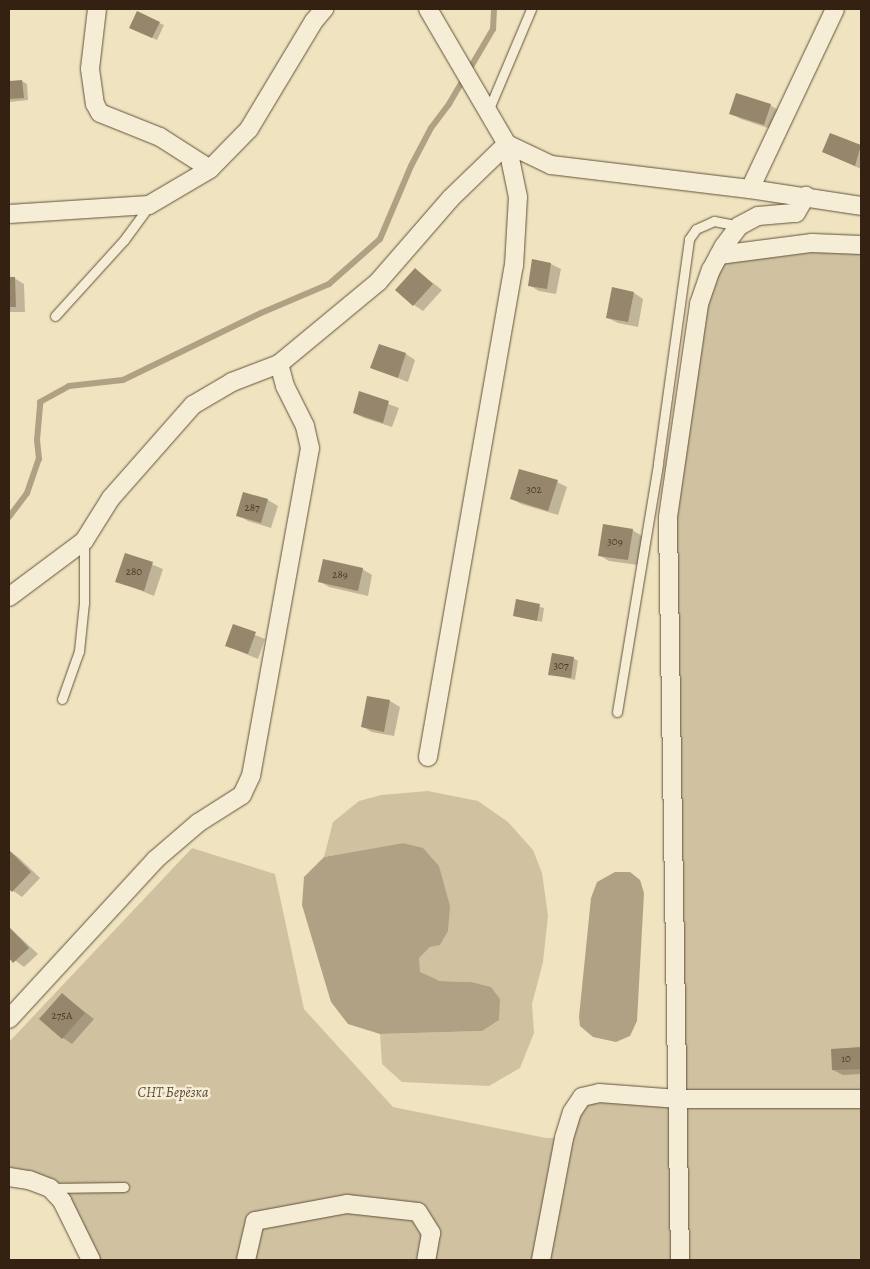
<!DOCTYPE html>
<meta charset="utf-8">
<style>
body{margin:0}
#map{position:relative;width:870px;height:1269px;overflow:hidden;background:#f0e3bf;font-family:Alegreya,serif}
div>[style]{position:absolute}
.green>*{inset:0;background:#d0c2a1}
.water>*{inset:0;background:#b0a184}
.shadow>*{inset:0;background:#0003}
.stream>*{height:6px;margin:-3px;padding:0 3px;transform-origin:3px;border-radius:3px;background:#b0a184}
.building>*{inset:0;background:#96866b}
.roads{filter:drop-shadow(0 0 1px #63523c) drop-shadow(0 0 1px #63523c)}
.lane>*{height:9px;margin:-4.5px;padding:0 4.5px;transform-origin:4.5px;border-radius:4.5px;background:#f5edd5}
.street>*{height:18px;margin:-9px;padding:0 9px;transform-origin:9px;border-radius:9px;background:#f5edd5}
span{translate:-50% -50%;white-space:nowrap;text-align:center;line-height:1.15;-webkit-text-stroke:5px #f5edd5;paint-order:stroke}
.number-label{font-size:11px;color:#4c3a28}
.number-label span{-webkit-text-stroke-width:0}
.park-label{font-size:14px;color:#5b4935;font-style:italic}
.frame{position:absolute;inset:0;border:10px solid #342111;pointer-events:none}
</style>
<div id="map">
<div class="green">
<i style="clip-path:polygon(861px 245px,861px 1260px,91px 1260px,62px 1201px,9px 1177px,9px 1042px,192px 848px,275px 874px,304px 1009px,393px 1107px,546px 1138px,563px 1138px,582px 1097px,678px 1098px,668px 517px,699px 304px,719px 255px)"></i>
<i style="clip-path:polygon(428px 791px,478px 801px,508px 822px,533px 850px,542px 873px,548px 916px,543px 962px,532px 1004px,534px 1033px,520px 1068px,489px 1086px,402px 1082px,382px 1064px,380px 1034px,482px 1031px,471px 982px,440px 981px,420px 973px,418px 958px,430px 947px,403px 843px,324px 857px,333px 822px,359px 801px,381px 795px)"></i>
</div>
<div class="water">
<i style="clip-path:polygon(403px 843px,423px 848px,439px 866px,450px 906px,448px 931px,440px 945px,430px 947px,419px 958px,420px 972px,440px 981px,471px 982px,491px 987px,500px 999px,499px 1020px,482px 1031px,380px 1034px,348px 1024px,331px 1002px,302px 905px,304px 877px,324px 857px)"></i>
<i style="clip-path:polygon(615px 872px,630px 872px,640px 880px,644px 893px,637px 1021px,630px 1036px,616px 1042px,593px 1037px,580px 1026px,579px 1017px,591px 898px,597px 882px)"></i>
</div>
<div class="shadow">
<i style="clip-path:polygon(159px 23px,164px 25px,157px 40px,135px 30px)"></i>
<i style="clip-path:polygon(22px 81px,27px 84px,28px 100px,9px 102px,9px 82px)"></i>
<i style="clip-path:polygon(770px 105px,780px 111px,774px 130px,741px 119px,731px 114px)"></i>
<i style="clip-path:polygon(831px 135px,861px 147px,861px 169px,824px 152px)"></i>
<i style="clip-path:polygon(533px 261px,551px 264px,561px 269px,556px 294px,539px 291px,529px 285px)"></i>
<i style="clip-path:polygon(416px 270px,442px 290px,423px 311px,414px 305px)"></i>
<i style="clip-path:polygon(9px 278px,14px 278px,24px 284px,25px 312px,9px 312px)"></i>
<i style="clip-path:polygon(634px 293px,643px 299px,638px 327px,618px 323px,608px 318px)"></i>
<i style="clip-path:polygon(406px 354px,415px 360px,408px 382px,372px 368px)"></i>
<i style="clip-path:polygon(360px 393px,399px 408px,392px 427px,364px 418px,354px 413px)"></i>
<i style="clip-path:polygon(557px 482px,567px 487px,558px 515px,521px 504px,511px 498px)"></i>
<i style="clip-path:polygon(244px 493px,268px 500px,278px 506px,271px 528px,248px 521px,238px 515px)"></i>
<i style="clip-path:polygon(632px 530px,642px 536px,638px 565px,609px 561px,599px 555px)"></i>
<i style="clip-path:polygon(126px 554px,163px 569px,154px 596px,117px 581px)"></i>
<i style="clip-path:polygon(362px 569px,372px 575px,368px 596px,329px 587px,319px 581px)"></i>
<i style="clip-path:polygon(517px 601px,544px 608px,542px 622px,514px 615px)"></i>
<i style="clip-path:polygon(234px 626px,265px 639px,258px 659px,227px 646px)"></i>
<i style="clip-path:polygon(573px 658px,578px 661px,575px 680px,550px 674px)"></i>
<i style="clip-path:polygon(368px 697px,390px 701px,400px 707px,394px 736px,372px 732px,363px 727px)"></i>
<i style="clip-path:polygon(9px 851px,18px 857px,40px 878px,22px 897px,9px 888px)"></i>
<i style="clip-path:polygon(9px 927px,38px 954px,24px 967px,9px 956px)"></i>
<i style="clip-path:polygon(62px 994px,94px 1019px,72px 1044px,63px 1038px)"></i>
<i style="clip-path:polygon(861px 1048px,861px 1074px,843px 1075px,833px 1070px,832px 1050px)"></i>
</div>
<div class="stream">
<i style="left:9px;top:517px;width:30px;rotate:-53deg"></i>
<i style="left:27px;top:493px;width:36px;rotate:-71deg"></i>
<i style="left:39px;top:459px;width:19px;rotate:-96deg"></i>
<i style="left:37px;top:440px;width:38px;rotate:-85deg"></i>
<i style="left:40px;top:402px;width:33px;rotate:-29deg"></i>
<i style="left:69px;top:386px;width:54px;rotate:-6.3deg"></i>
<i style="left:123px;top:380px;width:153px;rotate:-25.9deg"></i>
<i style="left:261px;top:313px;width:74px;rotate:-23.1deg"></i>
<i style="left:329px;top:284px;width:68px;rotate:-41.4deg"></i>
<i style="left:380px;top:239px;width:79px;rotate:-67deg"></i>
<i style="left:411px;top:166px;width:43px;rotate:-62.2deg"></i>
<i style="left:431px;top:128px;width:30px;rotate:-53deg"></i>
<i style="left:449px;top:104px;width:87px;rotate:-59.6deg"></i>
<i style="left:493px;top:29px;width:20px;rotate:-87deg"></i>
</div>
<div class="building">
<i style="clip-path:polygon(137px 11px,160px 22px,152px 38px,129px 28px)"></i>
<i style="clip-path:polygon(22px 80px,24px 98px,9px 99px,9px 81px)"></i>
<i style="clip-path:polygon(736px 93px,771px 104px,764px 125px,729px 114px)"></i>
<i style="clip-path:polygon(830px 133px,861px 145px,855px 166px,822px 152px)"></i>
<i style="clip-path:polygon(532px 259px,551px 263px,547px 289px,528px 286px)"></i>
<i style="clip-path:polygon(415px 268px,433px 284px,413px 306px,395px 290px)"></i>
<i style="clip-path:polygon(9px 277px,15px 277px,16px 307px,9px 307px)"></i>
<i style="clip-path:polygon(612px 287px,634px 292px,628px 322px,606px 318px)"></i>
<i style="clip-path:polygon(379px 344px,406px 353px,398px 378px,370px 368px)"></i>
<i style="clip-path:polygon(359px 391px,389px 401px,383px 423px,353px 413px)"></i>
<i style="clip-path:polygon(519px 469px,558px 480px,548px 511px,510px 499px)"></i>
<i style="clip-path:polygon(243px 492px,268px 499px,261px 523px,236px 516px)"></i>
<i style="clip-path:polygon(603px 524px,633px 529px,628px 560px,598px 556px)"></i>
<i style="clip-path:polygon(125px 553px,153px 562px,144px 591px,115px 582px)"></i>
<i style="clip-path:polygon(323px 559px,363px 568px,358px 591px,318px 582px)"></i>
<i style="clip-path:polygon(516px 599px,540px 604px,537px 621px,513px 616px)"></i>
<i style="clip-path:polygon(233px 624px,256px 632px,248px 654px,225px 646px)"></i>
<i style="clip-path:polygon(552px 653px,574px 657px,571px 678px,548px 675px)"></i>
<i style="clip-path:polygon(367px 696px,390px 700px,384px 732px,361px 727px)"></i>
<i style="clip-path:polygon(9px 850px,31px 872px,12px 892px,9px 889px)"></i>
<i style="clip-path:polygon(9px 927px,29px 948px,13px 963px,9px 958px)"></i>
<i style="clip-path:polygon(62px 993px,85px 1013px,62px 1039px,39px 1019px)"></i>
<i style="clip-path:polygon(861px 1047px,861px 1069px,832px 1070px,831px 1049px)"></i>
</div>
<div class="roads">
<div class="lane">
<i style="left:488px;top:111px;width:111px;rotate:-67.1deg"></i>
<i style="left:55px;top:316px;width:103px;rotate:-47.8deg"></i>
<i style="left:124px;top:240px;width:42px;rotate:-53.7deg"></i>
<i style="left:62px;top:699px;width:51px;rotate:-70.5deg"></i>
<i style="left:79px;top:651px;width:48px;rotate:-84.1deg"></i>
<i style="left:84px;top:603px;width:61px;rotate:-90deg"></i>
<i style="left:617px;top:712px;width:252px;rotate:-80.6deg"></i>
<i style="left:658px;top:463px;width:226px;rotate:-82.1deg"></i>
<i style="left:689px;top:239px;width:12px;rotate:-55deg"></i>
<i style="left:696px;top:229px;width:20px;rotate:-24deg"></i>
<i style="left:714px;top:221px;width:25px;rotate:11deg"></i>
<i style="left:50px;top:1188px;width:74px;rotate:-0.8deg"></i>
</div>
<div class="street">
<i style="left:97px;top:9px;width:60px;rotate:96.7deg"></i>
<i style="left:90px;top:69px;width:35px;rotate:82deg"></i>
<i style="left:95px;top:104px;width:10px;rotate:61deg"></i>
<i style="left:100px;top:113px;width:65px;rotate:21.8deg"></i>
<i style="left:160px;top:137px;width:59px;rotate:32.6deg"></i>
<i style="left:428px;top:9px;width:156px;rotate:59.7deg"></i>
<i style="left:507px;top:144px;width:49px;rotate:25.5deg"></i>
<i style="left:551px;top:165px;width:200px;rotate:6.9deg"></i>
<i style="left:750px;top:189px;width:112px;rotate:8.7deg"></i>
<i style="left:750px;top:189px;width:199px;rotate:-64.7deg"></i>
<i style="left:9px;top:214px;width:140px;rotate:-3.7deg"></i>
<i style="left:149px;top:205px;width:71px;rotate:-30.5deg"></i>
<i style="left:210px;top:169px;width:56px;rotate:-45.7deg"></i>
<i style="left:249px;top:129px;width:126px;rotate:-59deg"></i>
<i style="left:314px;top:21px;width:16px;rotate:-50deg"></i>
<i style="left:719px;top:255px;width:94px;rotate:-7.4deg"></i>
<i style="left:812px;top:243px;width:49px;rotate:2.3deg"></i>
<i style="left:9px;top:597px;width:94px;rotate:-36.7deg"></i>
<i style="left:84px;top:541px;width:51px;rotate:-57.9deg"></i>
<i style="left:111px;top:498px;width:124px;rotate:-48.6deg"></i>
<i style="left:193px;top:405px;width:45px;rotate:-30.5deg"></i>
<i style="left:232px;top:382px;width:50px;rotate:-21deg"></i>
<i style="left:279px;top:364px;width:129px;rotate:-39.6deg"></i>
<i style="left:378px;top:282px;width:111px;rotate:-49deg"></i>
<i style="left:451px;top:198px;width:78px;rotate:-44deg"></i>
<i style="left:428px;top:757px;width:498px;rotate:-80.1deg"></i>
<i style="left:514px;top:266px;width:69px;rotate:-86.7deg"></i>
<i style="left:518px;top:197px;width:54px;rotate:-101.7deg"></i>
<i style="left:9px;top:1019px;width:216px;rotate:-47.4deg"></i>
<i style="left:155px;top:860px;width:57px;rotate:-40.7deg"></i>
<i style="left:198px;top:823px;width:52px;rotate:-32.5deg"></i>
<i style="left:242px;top:795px;width:21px;rotate:-65deg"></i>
<i style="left:251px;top:776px;width:333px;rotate:-79.8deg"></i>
<i style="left:310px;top:448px;width:23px;rotate:-103deg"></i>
<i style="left:305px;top:426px;width:45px;rotate:-116.6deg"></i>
<i style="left:285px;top:386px;width:23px;rotate:-105deg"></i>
<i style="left:9px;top:1177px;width:20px;rotate:9deg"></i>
<i style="left:29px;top:1180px;width:22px;rotate:21deg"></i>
<i style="left:50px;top:1188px;width:18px;rotate:47deg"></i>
<i style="left:62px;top:1201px;width:66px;rotate:63.8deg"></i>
<i style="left:246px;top:1260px;width:40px;rotate:-77deg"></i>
<i style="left:255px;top:1221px;width:94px;rotate:-10.5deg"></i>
<i style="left:347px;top:1204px;width:71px;rotate:6.4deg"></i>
<i style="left:418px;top:1212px;width:25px;rotate:58deg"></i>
<i style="left:431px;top:1233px;width:27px;rotate:100deg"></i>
<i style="left:541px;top:1260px;width:124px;rotate:-79.3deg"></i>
<i style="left:564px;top:1138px;width:27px;rotate:-73deg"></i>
<i style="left:572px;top:1112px;width:18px;rotate:-56deg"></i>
<i style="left:582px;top:1097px;width:17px;rotate:-13deg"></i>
<i style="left:599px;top:1093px;width:80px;rotate:4.3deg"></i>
<i style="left:679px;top:1099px;width:182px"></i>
<i style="left:680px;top:1260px;width:743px;rotate:-90.93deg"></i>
<i style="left:668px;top:517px;width:215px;rotate:-81.7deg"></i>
<i style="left:699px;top:304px;width:36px;rotate:-71deg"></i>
<i style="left:711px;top:270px;width:27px;rotate:-62deg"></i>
<i style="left:724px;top:246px;width:25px;rotate:-53deg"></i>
<i style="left:739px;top:226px;width:21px;rotate:-28deg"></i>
<i style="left:758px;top:216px;width:38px;rotate:-5deg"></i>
<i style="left:796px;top:213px;width:20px;rotate:-60deg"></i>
</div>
</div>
<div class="number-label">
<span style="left:534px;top:490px">302</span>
<span style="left:252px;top:508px">287</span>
<span style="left:615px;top:542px">309</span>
<span style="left:134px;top:572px">280</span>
<span style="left:340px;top:575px">289</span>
<span style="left:561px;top:666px">307</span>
<span style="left:62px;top:1016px">275А</span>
<span style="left:846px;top:1059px">10</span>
</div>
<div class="park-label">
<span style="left:173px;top:1093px">СНТ Берёзка</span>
</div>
<div class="frame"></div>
</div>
